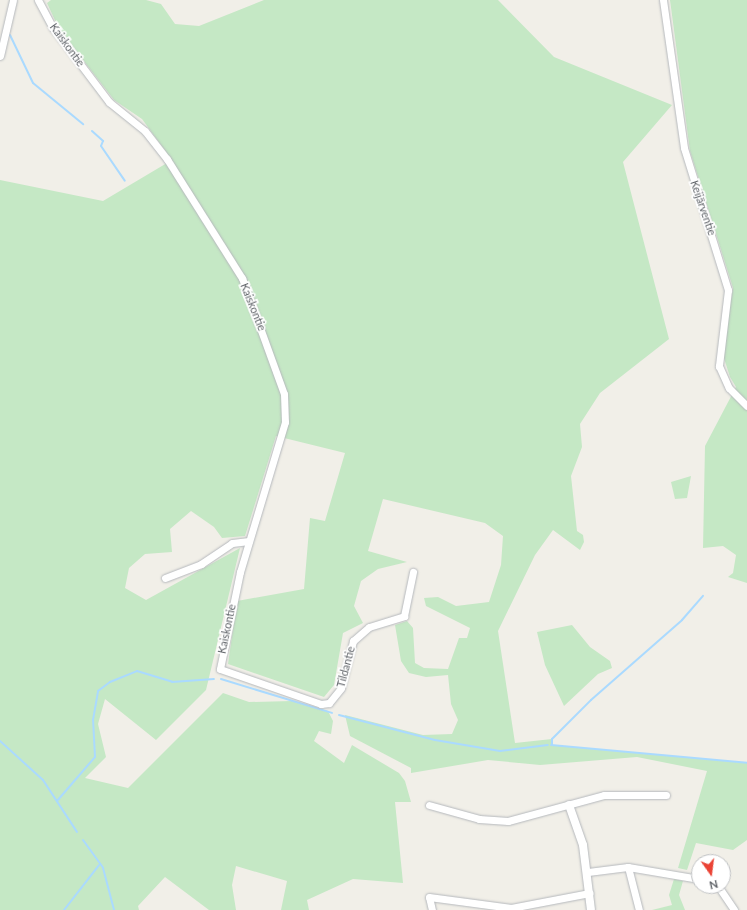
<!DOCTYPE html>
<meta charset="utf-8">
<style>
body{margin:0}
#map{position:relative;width:747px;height:910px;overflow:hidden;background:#f1efe8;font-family:Lato,sans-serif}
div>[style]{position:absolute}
.green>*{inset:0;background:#c5e8c5}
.stream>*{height:2px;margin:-1px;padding:0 1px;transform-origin:1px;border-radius:1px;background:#aadaff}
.roads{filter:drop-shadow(0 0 1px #b5b8bc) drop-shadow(0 0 1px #b5b8bc)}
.minor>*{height:7px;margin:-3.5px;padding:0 3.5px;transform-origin:3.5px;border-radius:3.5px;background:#fff}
.tertiary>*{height:8px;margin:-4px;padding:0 4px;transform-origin:4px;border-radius:4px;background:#fff}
span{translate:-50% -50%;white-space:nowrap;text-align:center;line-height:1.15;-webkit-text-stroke:3.5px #fff;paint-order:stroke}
.street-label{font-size:11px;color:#5f6368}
.north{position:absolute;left:691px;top:854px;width:40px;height:40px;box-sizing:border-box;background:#fff;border:1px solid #bfc1c3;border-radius:50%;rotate:166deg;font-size:11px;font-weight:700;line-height:16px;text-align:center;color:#5f6368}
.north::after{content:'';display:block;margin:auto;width:14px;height:18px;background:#ea4335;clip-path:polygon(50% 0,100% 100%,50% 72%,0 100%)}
</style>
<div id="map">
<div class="green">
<i style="clip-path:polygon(51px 0,146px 0,161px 4px,175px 24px,199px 26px,264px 0,498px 0,554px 57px,672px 105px,623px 162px,669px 339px,600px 393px,580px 424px,582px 447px,571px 476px,577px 531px,583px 535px,584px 542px,580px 550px,553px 530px,535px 555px,498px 631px,515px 743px,552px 739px,552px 745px,747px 763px,747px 840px,733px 850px,696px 843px,687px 870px,678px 868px,707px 771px,637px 757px,540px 765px,488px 760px,411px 773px,411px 768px,350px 736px,345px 715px,423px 735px,452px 734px,458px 720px,451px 704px,448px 675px,426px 677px,409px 673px,401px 661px,395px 625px,407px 621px,413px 628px,415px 663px,424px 668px,448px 669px,459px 638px,467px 638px,470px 628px,426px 606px,424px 598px,438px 597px,456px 606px,489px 602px,501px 565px,503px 536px,485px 523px,383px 499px,368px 551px,407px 562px,378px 569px,361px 581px,354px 606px,363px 623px,343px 633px,334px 685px,324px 697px,228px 664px,237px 601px,304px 589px,310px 518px,325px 521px,345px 453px,276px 436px,245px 536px,222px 538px,214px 527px,191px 511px,170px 529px,172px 552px,145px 554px,129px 568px,125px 588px,146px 600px,240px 548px,206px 690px,156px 740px,105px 699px,98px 724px,106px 757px,85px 778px,128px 788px,223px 693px,249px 702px,292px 701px,328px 711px,333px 721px,331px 734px,319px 731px,314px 741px,344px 763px,352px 745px,399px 773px,405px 781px,411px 802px,395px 802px,403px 883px,353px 879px,307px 900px,309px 910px,281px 910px,287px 881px,236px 866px,232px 885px,236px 910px,209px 910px,165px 877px,138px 906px,139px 910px,0 910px,0 180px,103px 201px,172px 160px,142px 119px,114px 100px,59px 29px,47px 3px)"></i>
<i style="clip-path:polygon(670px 0,747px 0,747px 583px,728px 577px,733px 573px,736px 555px,723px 546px,703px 548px,705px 446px,736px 387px,730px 377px,722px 352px,733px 288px,690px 151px)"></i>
<i style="clip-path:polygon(691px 476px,687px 498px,675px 499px,671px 482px)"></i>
<i style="clip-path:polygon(572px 625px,590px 647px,610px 661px,612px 668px,598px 674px,564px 706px,545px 665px,537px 632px)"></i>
<i style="clip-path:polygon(674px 879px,683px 881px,679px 895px,685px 910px,652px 910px,672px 905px,669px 895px)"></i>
</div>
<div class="stream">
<i style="left:10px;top:35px;width:53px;rotate:64.4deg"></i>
<i style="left:33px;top:83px;width:65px;rotate:39.4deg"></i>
<i style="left:92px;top:131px;width:15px;rotate:42deg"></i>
<i style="left:103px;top:141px;width:5px;rotate:112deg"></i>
<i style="left:101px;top:146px;width:42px;rotate:55.6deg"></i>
<i style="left:221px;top:679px;width:116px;rotate:17deg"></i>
<i style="left:339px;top:715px;width:99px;rotate:14.6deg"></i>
<i style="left:435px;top:740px;width:66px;rotate:9.6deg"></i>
<i style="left:500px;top:751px;width:48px;rotate:-7.1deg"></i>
<i style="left:0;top:741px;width:58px;rotate:42.2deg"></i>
<i style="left:43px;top:780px;width:62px;rotate:56.8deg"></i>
<i style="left:551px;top:745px;width:197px;rotate:5.2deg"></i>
<i style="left:552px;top:745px;width:6px;rotate:-90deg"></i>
<i style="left:552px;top:739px;width:55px;rotate:-45deg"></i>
<i style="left:591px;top:700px;width:121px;rotate:-41.3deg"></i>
<i style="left:682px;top:620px;width:32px;rotate:-49deg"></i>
<i style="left:57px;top:801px;width:58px;rotate:-49.2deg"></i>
<i style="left:95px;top:757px;width:37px;rotate:-93deg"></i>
<i style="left:93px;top:720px;width:29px;rotate:-80deg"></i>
<i style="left:98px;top:691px;width:15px;rotate:-37deg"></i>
<i style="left:110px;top:682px;width:29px;rotate:-22deg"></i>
<i style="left:137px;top:671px;width:37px;rotate:17deg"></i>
<i style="left:172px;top:682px;width:42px;rotate:-4.1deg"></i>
<i style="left:83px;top:840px;width:34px;rotate:54deg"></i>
<i style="left:103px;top:868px;width:43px;rotate:75.3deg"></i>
<i style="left:64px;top:910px;width:57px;rotate:-52.1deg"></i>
</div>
<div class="roads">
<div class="minor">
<i style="left:38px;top:0;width:32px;rotate:62deg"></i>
<i style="left:53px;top:28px;width:93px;rotate:52.9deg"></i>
<i style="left:109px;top:102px;width:46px;rotate:38.9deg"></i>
<i style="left:145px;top:131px;width:36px;rotate:52deg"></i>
<i style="left:167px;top:159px;width:141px;rotate:57.8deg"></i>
<i style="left:242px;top:278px;width:123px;rotate:70.1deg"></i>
<i style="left:284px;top:394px;width:28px;rotate:88deg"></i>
<i style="left:285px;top:422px;width:157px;rotate:106.7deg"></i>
<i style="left:240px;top:572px;width:99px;rotate:101.7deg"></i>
<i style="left:220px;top:669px;width:107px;rotate:19.1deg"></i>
<i style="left:321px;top:704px;width:8px;rotate:-7deg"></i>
<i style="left:329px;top:703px;width:19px;rotate:-51deg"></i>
<i style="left:341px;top:688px;width:49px;rotate:-75.7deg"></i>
<i style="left:353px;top:641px;width:21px;rotate:-41deg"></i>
<i style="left:369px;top:627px;width:37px;rotate:-17deg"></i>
<i style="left:404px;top:616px;width:45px;rotate:-78.4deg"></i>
<i style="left:663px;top:0;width:149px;rotate:81.9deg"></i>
<i style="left:684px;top:148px;width:149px;rotate:72.8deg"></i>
<i style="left:728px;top:290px;width:77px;rotate:96.8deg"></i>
<i style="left:719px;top:366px;width:24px;rotate:66deg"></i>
<i style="left:729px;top:388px;width:25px;rotate:45deg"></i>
<i style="left:0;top:56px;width:57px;rotate:-76.9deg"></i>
<i style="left:165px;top:578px;width:39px;rotate:-21deg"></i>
<i style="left:201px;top:564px;width:37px;rotate:-34deg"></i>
<i style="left:232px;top:543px;width:17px;rotate:-7deg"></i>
<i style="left:429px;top:805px;width:52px;rotate:15.6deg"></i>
<i style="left:479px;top:819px;width:29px;rotate:4deg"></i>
<i style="left:508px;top:821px;width:99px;rotate:-15.2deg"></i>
<i style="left:604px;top:795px;width:62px"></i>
<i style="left:628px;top:867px;width:44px;rotate:75.7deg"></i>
<i style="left:588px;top:872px;width:40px;rotate:-7.1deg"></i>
<i style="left:628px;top:867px;width:72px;rotate:9.6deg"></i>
<i style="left:718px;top:886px;width:29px;rotate:56deg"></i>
<i style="left:432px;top:910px;width:13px;rotate:-103deg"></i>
<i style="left:429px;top:897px;width:83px;rotate:7.6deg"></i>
<i style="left:511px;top:908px;width:80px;rotate:-10.8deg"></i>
</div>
<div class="tertiary">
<i style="left:569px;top:805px;width:42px;rotate:70.7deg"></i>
<i style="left:583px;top:845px;width:65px;rotate:83deg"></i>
</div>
</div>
<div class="street-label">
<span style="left:67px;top:45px;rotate:54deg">Kaiskontie</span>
<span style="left:703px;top:208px;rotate:71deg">Keijärventie</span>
<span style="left:253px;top:307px;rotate:68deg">Kaiskontie</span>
<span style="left:227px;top:629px;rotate:-78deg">Kaiskontie</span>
<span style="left:346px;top:667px;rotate:-75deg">Tildantie</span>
</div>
<div class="north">N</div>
</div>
